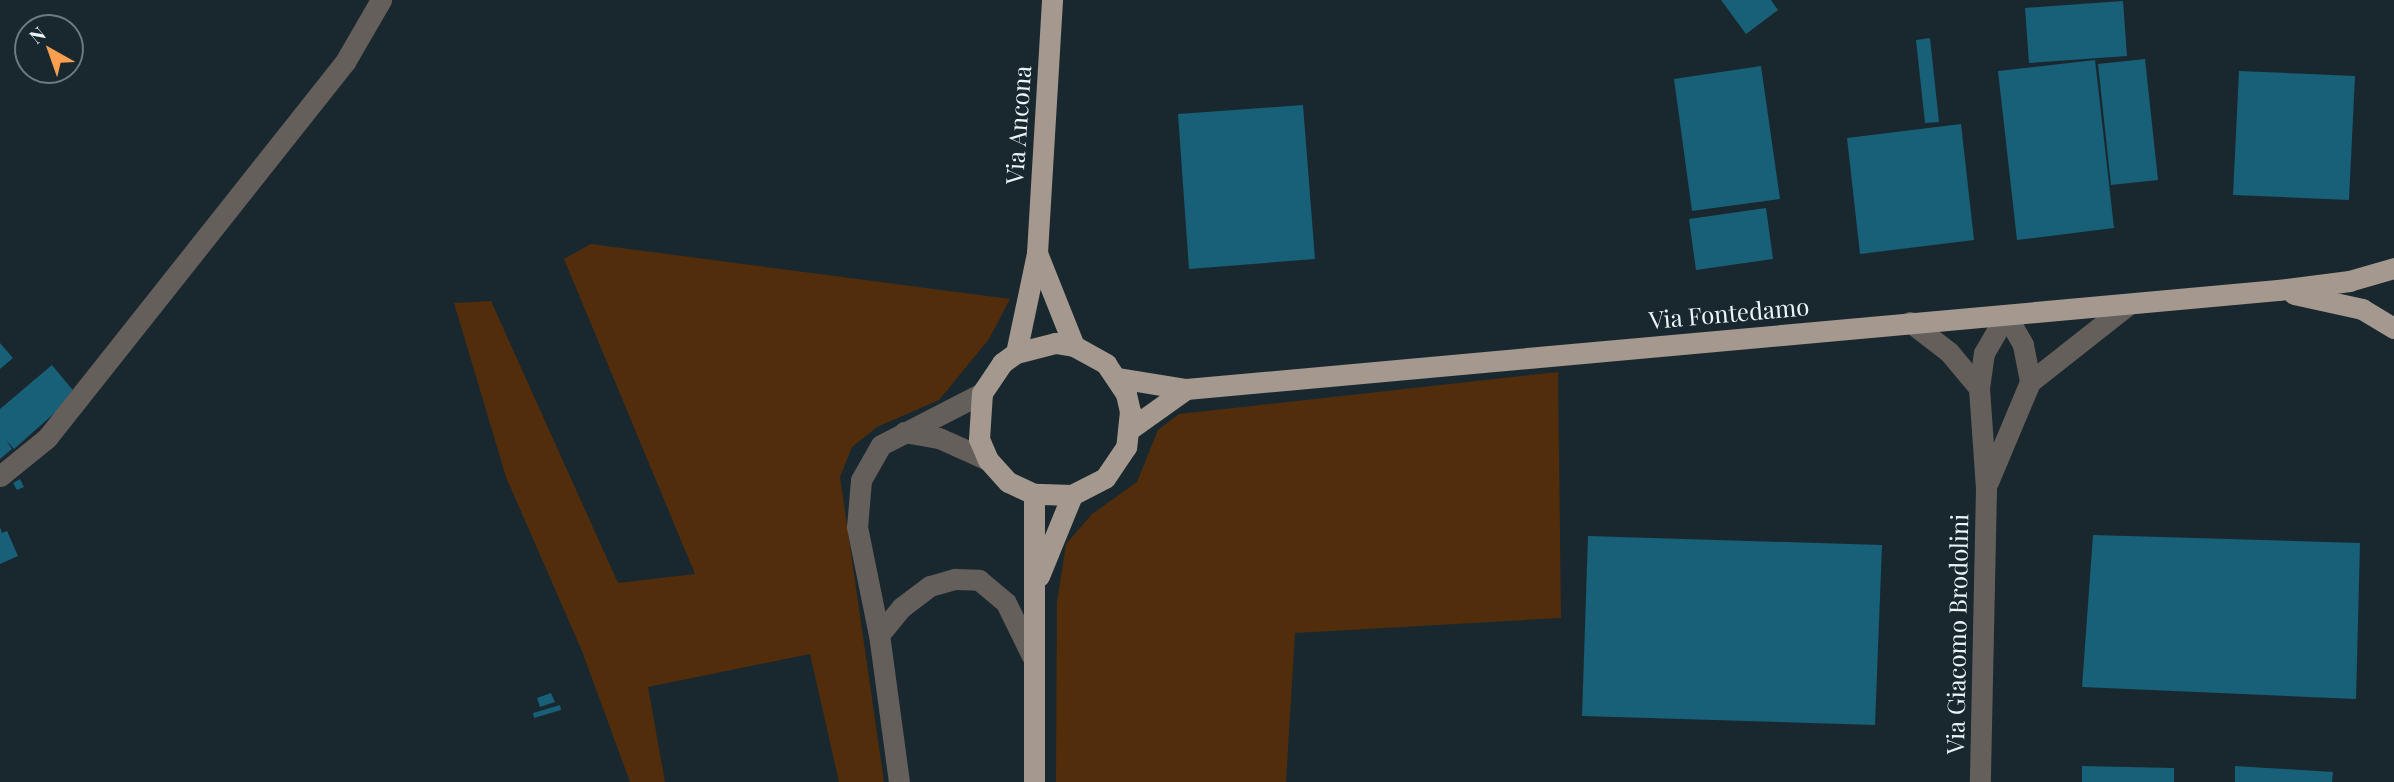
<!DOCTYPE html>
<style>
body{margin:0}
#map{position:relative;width:2394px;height:782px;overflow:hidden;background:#19282e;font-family:"Playfair Display",serif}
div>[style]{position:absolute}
.green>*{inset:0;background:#512d0c}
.building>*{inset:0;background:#185f78}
.minor>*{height:21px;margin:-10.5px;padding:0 10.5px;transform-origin:10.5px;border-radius:10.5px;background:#655f5b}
.major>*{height:21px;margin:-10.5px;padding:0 10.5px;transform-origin:10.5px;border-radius:10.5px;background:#a4988f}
span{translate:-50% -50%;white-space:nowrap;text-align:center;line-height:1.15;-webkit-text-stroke:6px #19282e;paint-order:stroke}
.street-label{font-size:24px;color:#ebf4f9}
.north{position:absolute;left:14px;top:14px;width:70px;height:70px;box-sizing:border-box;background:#19282e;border:2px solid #6d7a7f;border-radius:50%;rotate:320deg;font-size:19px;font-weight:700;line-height:28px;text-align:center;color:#ebf4f9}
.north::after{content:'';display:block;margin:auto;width:24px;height:32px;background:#fa9f50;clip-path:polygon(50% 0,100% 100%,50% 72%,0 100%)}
</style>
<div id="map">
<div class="green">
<i style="clip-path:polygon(591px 244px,1010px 299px,989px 339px,939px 400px,877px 427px,852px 447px,840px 477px,884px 782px,839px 782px,810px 654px,648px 687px,665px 782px,630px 782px,582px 651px,506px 477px,454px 303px,491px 301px,618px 583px,695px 574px,564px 259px)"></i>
<i style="clip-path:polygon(1558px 372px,1561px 618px,1295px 633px,1286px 782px,1056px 782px,1057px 603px,1066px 544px,1092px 514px,1137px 482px,1158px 430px,1179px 414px)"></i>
</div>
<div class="building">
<i style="clip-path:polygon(1721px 0,1771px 0,1778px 10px,1746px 34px)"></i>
<i style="clip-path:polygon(2123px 1px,2127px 56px,2029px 63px,2025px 8px)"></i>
<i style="clip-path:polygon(1930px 38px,1939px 122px,1925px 123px,1916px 40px)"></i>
<i style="clip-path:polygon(2145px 59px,2158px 180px,2111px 185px,2098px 64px)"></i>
<i style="clip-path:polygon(2095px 60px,2114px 228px,2017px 240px,1998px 71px)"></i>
<i style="clip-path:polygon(1761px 66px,1780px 199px,1692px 211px,1674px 79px)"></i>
<i style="clip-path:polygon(2239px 71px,2355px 76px,2349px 200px,2233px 195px)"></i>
<i style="clip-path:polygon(1303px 105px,1315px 259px,1189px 269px,1178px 114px)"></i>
<i style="clip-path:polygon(1961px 124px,1974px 240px,1860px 254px,1847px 138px)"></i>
<i style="clip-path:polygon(1766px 208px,1773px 259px,1696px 270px,1689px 219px)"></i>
<i style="clip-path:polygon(0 343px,13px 358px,0 369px)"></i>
<i style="clip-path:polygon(52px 365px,76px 394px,14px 449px,6px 440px,12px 449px,0 459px,0 409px)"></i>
<i style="clip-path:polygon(20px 479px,24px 487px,17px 490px,13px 483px)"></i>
<i style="clip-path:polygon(0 527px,2px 533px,7px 531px,18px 556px,0 564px)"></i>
<i style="clip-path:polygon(2093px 535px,2360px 543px,2356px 699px,2082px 687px)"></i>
<i style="clip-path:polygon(1588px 536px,1882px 545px,1875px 725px,1582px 716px)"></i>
<i style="clip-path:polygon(551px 693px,555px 702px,540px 707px,537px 698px)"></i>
<i style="clip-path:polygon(560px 705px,561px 710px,534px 718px,533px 713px)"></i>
<i style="clip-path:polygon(2082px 766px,2174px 768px,2174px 782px,2082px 782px)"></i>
<i style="clip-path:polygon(2235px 766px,2333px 772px,2332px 782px,2235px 782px)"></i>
</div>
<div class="minor">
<i style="left:2006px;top:315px;width:34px;rotate:60deg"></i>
<i style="left:2023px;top:345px;width:38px;rotate:79deg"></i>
<i style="left:1910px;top:322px;width:49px;rotate:37.6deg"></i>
<i style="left:1949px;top:352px;width:47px;rotate:50.2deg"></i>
<i style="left:1979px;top:388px;width:100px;rotate:86deg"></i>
<i style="left:1986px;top:488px;width:294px;rotate:91.2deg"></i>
<i style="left:1979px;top:388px;width:35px;rotate:-82deg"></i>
<i style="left:1984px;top:353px;width:44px;rotate:-59.9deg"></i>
<i style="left:904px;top:432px;width:36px;rotate:10deg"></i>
<i style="left:939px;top:438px;width:54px;rotate:24.2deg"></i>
<i style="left:0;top:476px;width:60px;rotate:-39deg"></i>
<i style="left:47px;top:438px;width:480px;rotate:-51.6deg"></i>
<i style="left:345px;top:62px;width:72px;rotate:-59.9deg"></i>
<i style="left:1988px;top:482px;width:108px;rotate:-67.2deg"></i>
<i style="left:2030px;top:382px;width:126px;rotate:-38.2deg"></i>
<i style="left:879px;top:635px;width:36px;rotate:-51deg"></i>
<i style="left:902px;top:607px;width:35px;rotate:-37deg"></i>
<i style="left:930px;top:586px;width:26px;rotate:-16deg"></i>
<i style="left:955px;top:579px;width:24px;rotate:2deg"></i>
<i style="left:979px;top:580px;width:35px;rotate:40deg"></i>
<i style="left:1006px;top:603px;width:59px;rotate:63.9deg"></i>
<i style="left:899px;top:782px;width:148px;rotate:-97.7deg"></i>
<i style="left:879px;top:635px;width:110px;rotate:-101.5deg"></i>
<i style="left:857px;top:527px;width:47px;rotate:-85.1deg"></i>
<i style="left:861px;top:480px;width:40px;rotate:-60.3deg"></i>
<i style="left:881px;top:445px;width:114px;rotate:-27.2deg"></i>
</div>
<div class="major">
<i style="left:1037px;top:253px;width:100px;rotate:68.3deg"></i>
<i style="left:1074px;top:346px;width:37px;rotate:29deg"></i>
<i style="left:1106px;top:364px;width:36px;rotate:56deg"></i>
<i style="left:1126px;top:394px;width:17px;rotate:77deg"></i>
<i style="left:1130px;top:411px;width:36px;rotate:96deg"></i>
<i style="left:1126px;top:447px;width:37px;rotate:124deg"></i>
<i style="left:1105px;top:478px;width:37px;rotate:153deg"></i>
<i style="left:1072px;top:495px;width:38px;rotate:-178deg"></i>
<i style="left:1034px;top:494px;width:29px;rotate:-155deg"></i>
<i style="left:1008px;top:482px;width:30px;rotate:-132deg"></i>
<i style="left:988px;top:460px;width:23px;rotate:-113deg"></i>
<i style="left:979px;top:439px;width:46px;rotate:-86.3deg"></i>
<i style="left:982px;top:393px;width:36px;rotate:-56deg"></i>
<i style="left:1002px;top:363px;width:17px;rotate:-36deg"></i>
<i style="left:1016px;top:353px;width:40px;rotate:-14.4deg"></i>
<i style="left:1055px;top:343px;width:19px;rotate:9deg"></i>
<i style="left:2294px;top:294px;width:70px;rotate:12.4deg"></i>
<i style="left:2362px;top:309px;width:37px;rotate:31deg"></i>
<i style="left:1016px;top:353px;width:102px;rotate:-78.1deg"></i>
<i style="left:1037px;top:253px;width:253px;rotate:-86.6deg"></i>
<i style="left:1118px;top:378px;width:69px;rotate:9.2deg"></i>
<i style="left:1186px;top:389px;width:1096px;rotate:-5.18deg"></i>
<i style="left:2278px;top:290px;width:72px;rotate:-7.2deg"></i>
<i style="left:2349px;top:281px;width:47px;rotate:-16.1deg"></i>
<i style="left:1130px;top:429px;width:69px;rotate:-35.5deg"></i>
<i style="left:1039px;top:576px;width:87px;rotate:-67.8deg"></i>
<i style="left:1034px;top:782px;width:288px;rotate:-90deg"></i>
</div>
<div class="street-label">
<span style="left:1018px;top:125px;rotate:-86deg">Via Ancona</span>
<span style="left:1729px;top:313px;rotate:-5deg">Via Fontedamo</span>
<span style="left:1957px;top:634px;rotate:-89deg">Via Giacomo Brodolini</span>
</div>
<div class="north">N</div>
</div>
